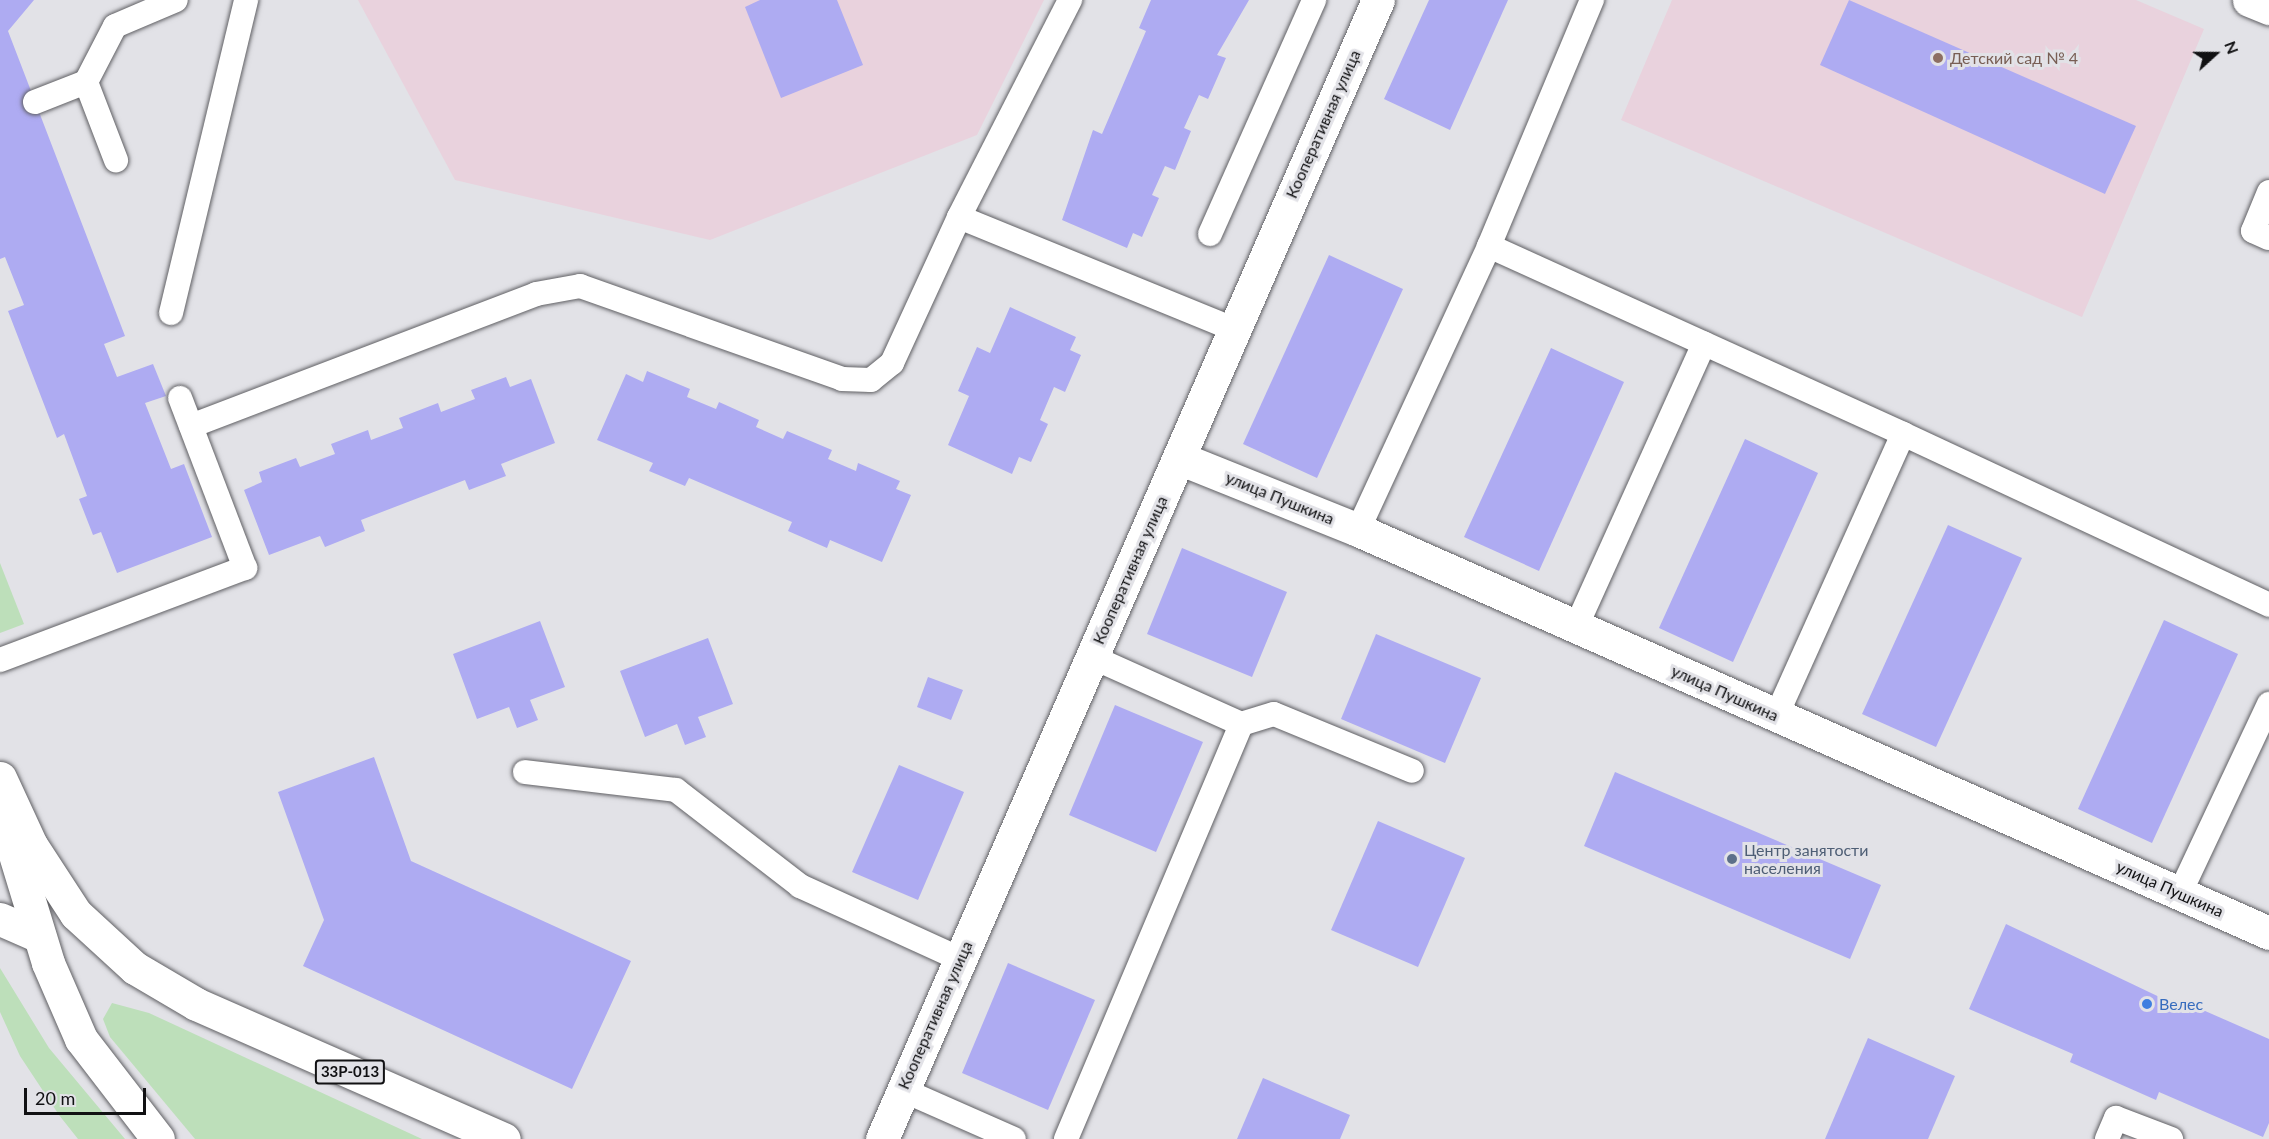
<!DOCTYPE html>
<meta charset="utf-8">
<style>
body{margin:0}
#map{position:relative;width:2269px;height:1139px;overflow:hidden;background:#e2e2e7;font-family:Lato,sans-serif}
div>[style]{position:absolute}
.education>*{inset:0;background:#e9d2dd}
.green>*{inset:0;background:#bddfba}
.building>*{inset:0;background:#aeabf2}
.roads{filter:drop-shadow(0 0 2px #606064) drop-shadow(0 0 2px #606064)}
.lane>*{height:24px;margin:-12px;padding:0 12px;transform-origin:12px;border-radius:12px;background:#fff}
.street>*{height:33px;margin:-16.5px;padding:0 16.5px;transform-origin:16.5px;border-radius:16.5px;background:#fff}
.primary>*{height:33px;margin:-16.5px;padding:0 16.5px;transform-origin:16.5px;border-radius:16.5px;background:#fff}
.dots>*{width:16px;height:16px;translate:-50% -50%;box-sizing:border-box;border:3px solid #e2e2e7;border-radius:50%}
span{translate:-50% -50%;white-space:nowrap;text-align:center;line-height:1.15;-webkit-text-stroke:6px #e2e2e7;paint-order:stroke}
.shield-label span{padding:2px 4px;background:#e2e2e7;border:2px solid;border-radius:4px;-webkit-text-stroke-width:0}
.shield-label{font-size:15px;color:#111113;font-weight:700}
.education-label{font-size:16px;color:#785e54}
.left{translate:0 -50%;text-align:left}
.street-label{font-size:16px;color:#111113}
.service-label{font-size:16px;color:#4e5e75}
.shop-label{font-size:16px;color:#366cbe}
.north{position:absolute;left:2185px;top:24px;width:60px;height:60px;-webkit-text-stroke:4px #e2e2e7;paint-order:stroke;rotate:69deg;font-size:16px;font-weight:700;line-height:24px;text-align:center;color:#111113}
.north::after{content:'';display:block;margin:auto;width:21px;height:27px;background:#111113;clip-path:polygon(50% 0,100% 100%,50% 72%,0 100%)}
.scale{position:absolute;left:24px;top:1088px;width:122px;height:27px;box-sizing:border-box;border:3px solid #111113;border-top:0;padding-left:8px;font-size:18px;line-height:21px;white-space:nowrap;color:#111113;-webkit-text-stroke:4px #e2e2e7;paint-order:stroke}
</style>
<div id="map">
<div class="education">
<i style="clip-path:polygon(358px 0,1044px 0,977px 135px,710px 240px,455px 180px)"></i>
<i style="clip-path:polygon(1672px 0,2136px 0,2204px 29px,2082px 317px,1621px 120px)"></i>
</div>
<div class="green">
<i style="clip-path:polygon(0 563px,24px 624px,0 633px)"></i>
<i style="clip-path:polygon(0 968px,49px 1048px,125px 1139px,78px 1139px,59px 1115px,20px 1056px,0 1012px)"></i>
<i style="clip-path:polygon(112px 1003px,149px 1013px,422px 1139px,195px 1139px,110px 1037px,103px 1019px)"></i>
</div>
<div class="building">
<i style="clip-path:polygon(0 0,34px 0,8px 31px,125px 336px,104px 344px,117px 377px,153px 364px,166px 396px,145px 403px,171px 469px,184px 464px,212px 537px,117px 573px,101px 532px,93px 535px,79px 499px,87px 496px,64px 434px,57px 438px,8px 311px,24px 305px,5px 257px,0 259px)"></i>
<i style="clip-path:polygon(760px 0,837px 0,863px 65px,781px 98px,745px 7px)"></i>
<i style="clip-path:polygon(1151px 0,1249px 0,1217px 55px,1226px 58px,1208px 99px,1199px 95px,1184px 128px,1191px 131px,1175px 170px,1165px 166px,1152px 195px,1159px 198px,1142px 237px,1133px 233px,1127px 248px,1062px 220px,1093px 130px,1102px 134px,1146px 31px,1139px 28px)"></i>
<i style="clip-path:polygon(1429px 0,1508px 0,1450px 130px,1384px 99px)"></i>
<i style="clip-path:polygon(1849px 0,2136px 126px,2105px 194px,1820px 65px)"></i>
<i style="clip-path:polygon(1329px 255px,1403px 289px,1317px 478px,1243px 444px)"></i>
<i style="clip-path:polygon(1010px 307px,1076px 337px,1070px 350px,1081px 355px,1065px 392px,1054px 387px,1040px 420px,1048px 424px,1031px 462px,1019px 457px,1012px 474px,948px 445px,969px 396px,958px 391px,977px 347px,990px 353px)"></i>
<i style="clip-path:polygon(1551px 348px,1624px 382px,1539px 571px,1464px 537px)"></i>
<i style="clip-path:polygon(647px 371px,690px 389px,687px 397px,716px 409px,719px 402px,759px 420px,756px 427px,783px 439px,787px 431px,832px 450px,828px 459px,856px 471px,858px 463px,900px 481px,896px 489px,911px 495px,882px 562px,830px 540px,827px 548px,788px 531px,792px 522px,689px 478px,685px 486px,649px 471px,653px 463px,597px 440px,626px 374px,643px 382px)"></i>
<i style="clip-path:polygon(506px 377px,510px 387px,531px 379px,555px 443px,501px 464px,506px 476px,469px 490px,465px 480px,361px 520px,365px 531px,325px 547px,320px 536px,269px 555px,244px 490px,262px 482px,259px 472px,296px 458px,300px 467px,335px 454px,331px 444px,368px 430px,371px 440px,403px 428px,399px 418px,438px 403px,441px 412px,475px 399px,471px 390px)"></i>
<i style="clip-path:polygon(1745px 439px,1818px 473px,1733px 662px,1659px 628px)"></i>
<i style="clip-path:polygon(1948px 525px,2022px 558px,1936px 747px,1862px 714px)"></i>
<i style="clip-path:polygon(1182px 548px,1287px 592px,1252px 677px,1147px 634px)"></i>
<i style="clip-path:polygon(2164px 620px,2238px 654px,2152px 843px,2078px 809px)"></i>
<i style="clip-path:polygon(540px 621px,565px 687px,530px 700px,538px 720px,517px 728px,509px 707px,477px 719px,453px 654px)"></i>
<i style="clip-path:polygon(1376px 634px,1481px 678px,1445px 763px,1341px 719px)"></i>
<i style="clip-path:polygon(708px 638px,733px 704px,698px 717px,706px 737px,685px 745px,677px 724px,645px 737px,620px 671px)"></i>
<i style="clip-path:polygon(928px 677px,963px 690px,951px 720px,917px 707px)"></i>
<i style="clip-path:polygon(1115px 705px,1203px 742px,1156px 852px,1069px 815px)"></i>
<i style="clip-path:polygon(374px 757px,411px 861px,631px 961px,572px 1089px,303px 966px,324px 920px,278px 792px)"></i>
<i style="clip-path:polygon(899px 765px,964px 792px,918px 900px,852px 872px)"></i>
<i style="clip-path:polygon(1615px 772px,1881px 885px,1850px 959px,1584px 846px)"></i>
<i style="clip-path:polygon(1378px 821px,1465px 858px,1418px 967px,1331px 930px)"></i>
<i style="clip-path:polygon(2006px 924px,2193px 1013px,2196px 1007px,2269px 1039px,2269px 1123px,2263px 1137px,2159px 1092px,2156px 1100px,2070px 1062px,2073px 1054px,1969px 1009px)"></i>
<i style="clip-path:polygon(1008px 963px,1095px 1000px,1048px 1110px,962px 1073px)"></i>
<i style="clip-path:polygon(1868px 1038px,1955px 1076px,1928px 1139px,1825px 1139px)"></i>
<i style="clip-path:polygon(1263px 1078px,1350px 1115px,1340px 1139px,1237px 1139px)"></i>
</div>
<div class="roads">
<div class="lane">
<i style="left:86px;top:82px;width:63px;rotate:-62.6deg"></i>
<i style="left:115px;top:26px;width:66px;rotate:-23.1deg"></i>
<i style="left:35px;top:102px;width:55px;rotate:-21.4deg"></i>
<i style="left:86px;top:82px;width:84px;rotate:69deg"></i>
<i style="left:2269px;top:192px;width:42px;rotate:112.3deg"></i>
<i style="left:2253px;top:231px;width:17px;rotate:24deg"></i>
<i style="left:959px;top:217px;width:244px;rotate:-62.9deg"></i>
<i style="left:1210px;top:234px;width:256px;rotate:-66deg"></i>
<i style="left:1489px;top:246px;width:267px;rotate:-67.3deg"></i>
<i style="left:171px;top:313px;width:322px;rotate:-76.5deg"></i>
<i style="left:191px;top:426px;width:369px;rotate:-20.9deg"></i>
<i style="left:536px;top:294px;width:45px;rotate:-10.3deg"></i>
<i style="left:580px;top:286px;width:278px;rotate:19.5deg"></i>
<i style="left:842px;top:379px;width:29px;rotate:2deg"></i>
<i style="left:871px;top:380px;width:27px;rotate:-39deg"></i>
<i style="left:892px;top:363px;width:161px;rotate:-65.3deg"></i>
<i style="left:959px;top:217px;width:296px;rotate:22.2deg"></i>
<i style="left:1903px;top:434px;width:404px;rotate:25deg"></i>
<i style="left:1358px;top:530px;width:313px;rotate:-65.2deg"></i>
<i style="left:1489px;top:246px;width:455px;rotate:24.4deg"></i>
<i style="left:1903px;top:434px;width:308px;rotate:114.2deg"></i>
<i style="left:1576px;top:627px;width:311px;rotate:-65.7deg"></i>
<i style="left:1092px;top:657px;width:163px;rotate:24.2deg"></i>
<i style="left:0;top:660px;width:262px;rotate:-20.6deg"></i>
<i style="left:245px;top:568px;width:182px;rotate:-110.9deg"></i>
<i style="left:525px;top:772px;width:152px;rotate:6.8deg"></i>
<i style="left:676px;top:790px;width:157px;rotate:37.7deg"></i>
<i style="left:800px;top:886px;width:176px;rotate:24.5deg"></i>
<i style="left:2180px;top:893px;width:209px;rotate:-64.8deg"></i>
<i style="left:903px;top:1090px;width:121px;rotate:23.8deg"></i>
<i style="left:1066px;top:1139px;width:450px;rotate:-67.1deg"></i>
<i style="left:1241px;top:724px;width:34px;rotate:-17deg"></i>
<i style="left:1274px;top:714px;width:149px;rotate:22.4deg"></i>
<i style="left:2107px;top:1139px;width:23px;rotate:-67deg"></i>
<i style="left:2116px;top:1118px;width:59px;rotate:20.9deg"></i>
</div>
<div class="street">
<i style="left:2249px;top:0;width:22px;rotate:22deg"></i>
<i style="left:1179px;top:458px;width:193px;rotate:21.9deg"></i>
<i style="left:1358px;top:530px;width:996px;rotate:23.86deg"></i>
<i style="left:0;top:919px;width:43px;rotate:23.6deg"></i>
<i style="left:882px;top:1139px;width:1242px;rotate:-66.47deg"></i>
</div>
<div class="primary">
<i style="left:0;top:778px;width:74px;rotate:65.2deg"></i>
<i style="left:31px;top:845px;width:82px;rotate:56.9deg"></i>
<i style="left:76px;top:914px;width:80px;rotate:42.5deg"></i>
<i style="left:135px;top:968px;width:71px;rotate:30.5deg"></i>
<i style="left:196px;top:1004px;width:336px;rotate:23.7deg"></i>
<i style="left:5px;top:822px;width:147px;rotate:73deg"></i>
<i style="left:48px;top:963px;width:83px;rotate:66.5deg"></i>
<i style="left:81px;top:1039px;width:126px;rotate:52.4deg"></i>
</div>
</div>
<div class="dots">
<i style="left:1938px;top:58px;background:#8d6e63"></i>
<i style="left:1732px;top:859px;background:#5c6f8a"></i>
<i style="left:2147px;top:1004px;background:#3f7fe0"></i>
</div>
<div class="shield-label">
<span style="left:350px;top:1072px">33Р-013</span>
</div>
<div class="education-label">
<span class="left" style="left:1950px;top:58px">Детский сад № 4</span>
</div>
<div class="street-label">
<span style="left:1323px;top:124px;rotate:-66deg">Кооперативная улица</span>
<span style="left:1280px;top:498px;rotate:22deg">улица Пушкина</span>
<span style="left:1130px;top:570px;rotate:-66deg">Кооперативная улица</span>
<span style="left:1725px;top:693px;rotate:24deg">улица Пушкина</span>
<span style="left:2170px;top:889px;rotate:24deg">улица Пушкина</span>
<span style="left:935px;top:1015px;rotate:-66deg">Кооперативная улица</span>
</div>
<div class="service-label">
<span class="left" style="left:1744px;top:859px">Центр занятости<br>населения</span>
</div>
<div class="shop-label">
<span class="left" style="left:2159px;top:1004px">Велес</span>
</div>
<div class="north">N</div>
<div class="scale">20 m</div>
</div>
